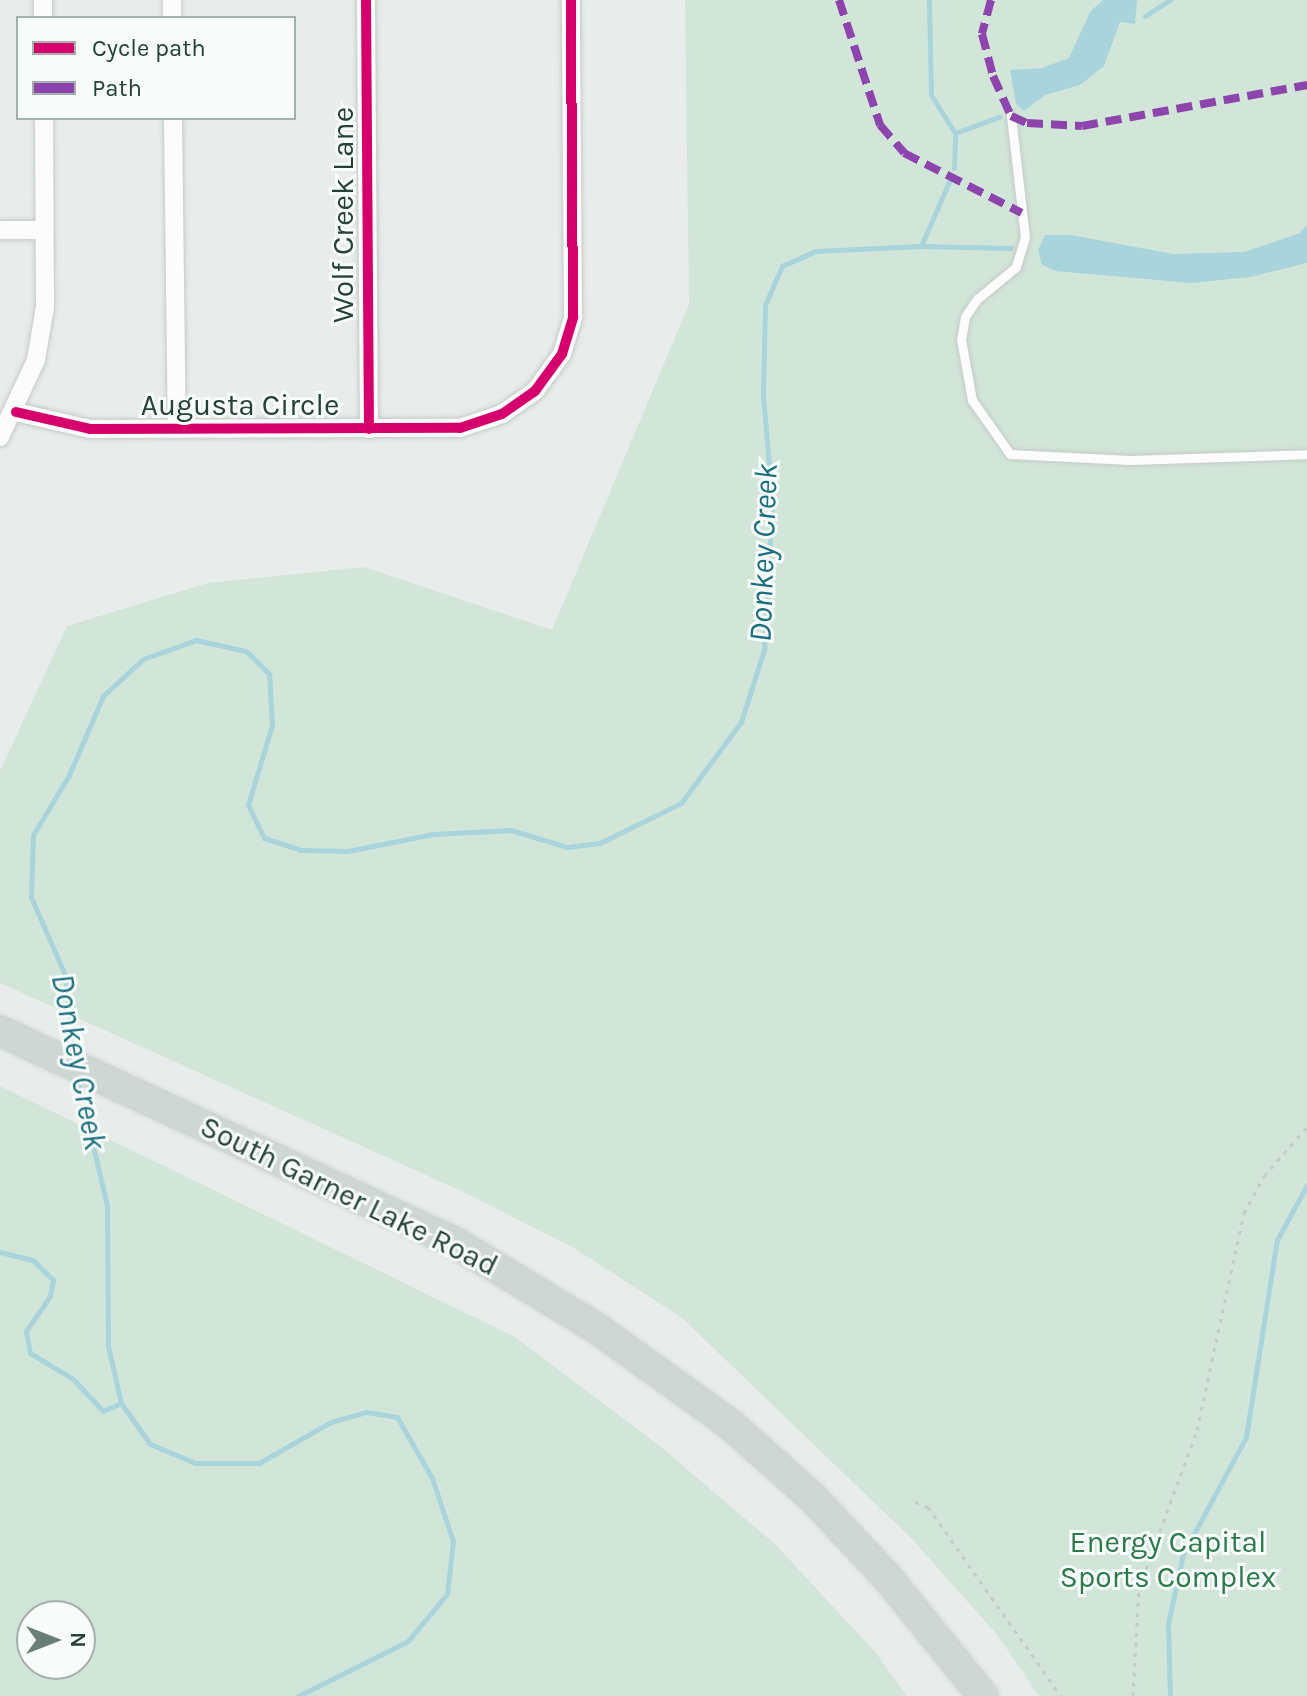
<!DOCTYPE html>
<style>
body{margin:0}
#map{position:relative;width:1307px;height:1696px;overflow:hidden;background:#e8edeb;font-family:Karla,sans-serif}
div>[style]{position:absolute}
.green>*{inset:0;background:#d1e6d8}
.water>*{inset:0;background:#a9d4db}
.stream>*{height:5px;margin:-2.5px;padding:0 2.5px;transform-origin:2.5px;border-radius:2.5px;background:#a9d4db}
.path>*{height:3px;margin-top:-1.5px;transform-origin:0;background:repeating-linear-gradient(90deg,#c3ccca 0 4px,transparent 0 10px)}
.roads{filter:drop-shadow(0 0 2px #c5cac8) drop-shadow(0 0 2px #c5cac8)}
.service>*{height:9px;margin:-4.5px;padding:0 4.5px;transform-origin:4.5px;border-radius:4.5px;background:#fcfcfc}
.minor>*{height:18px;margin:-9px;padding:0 9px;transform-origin:9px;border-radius:9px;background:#fcfcfc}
.primary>*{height:28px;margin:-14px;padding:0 14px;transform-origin:14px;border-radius:14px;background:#cfd7d5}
.quiet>*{height:8px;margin-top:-4px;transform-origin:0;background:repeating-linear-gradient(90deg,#8e44ad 0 16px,transparent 0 24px)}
.cycleway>*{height:10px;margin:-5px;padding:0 5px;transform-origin:5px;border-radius:5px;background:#d6006c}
span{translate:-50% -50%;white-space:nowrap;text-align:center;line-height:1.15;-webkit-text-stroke:6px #f7fbf9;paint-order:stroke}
.street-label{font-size:30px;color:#24423a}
.park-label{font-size:30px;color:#2d7a4b}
.water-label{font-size:32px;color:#1c6f80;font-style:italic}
.legend{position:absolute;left:16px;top:16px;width:280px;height:104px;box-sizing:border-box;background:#f7fbf9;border:2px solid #a3b1ad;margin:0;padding:10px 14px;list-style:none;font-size:24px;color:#24423a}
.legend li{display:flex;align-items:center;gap:16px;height:40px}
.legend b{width:40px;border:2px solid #a3b1ad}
.north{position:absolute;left:16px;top:1600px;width:80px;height:80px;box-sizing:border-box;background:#f7fbf9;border:2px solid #a3b1ad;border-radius:50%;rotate:90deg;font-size:22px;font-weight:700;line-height:32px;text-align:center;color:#24423a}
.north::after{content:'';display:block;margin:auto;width:28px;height:36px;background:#697e78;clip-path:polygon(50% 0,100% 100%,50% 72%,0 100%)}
</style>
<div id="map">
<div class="green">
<i style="clip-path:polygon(685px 0,1307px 0,1307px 1696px,1039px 1696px,998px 1636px,912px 1539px,681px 1317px,572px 1247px,468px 1194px,0 983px,0 771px,67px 626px,208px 583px,364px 567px,552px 630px,689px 304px)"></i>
<i style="clip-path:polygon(evenodd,0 1086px,515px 1337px,661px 1447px,776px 1545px,876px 1653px,907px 1696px,0 1696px,0 1086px,32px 1616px,80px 1616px,80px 1664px,32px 1664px,32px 1616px)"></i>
</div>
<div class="water">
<i style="clip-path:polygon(1103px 0,1137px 0,1135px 24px,1120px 22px,1104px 66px,1080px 85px,1045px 95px,1024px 111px,1016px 104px,1010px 70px,1042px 68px,1069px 58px,1090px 12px)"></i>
<i style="clip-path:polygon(1307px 225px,1307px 263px,1250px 277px,1191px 283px,1056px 271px,1042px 265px,1038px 250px,1045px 235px,1071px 235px,1173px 254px,1244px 252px,1300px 233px)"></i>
</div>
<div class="stream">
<i style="left:929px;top:0;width:95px;rotate:88.8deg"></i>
<i style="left:931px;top:95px;width:45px;rotate:57.7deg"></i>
<i style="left:955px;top:133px;width:47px;rotate:-20deg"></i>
<i style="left:1145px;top:16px;width:30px;rotate:-33deg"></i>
<i style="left:954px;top:168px;width:35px;rotate:-88deg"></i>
<i style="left:921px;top:246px;width:90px;rotate:1.3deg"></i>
<i style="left:74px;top:1056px;width:81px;rotate:-96.3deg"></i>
<i style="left:65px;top:975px;width:85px;rotate:-113.6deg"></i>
<i style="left:31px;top:897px;width:62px;rotate:-88.2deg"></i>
<i style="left:33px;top:835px;width:70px;rotate:-59deg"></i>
<i style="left:69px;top:775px;width:86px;rotate:-66.7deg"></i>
<i style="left:103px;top:696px;width:54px;rotate:-42.8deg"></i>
<i style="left:143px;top:659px;width:56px;rotate:-19.7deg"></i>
<i style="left:196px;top:640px;width:51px;rotate:12.4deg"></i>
<i style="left:246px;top:651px;width:33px;rotate:45deg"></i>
<i style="left:269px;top:674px;width:51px;rotate:86.6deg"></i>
<i style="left:272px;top:725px;width:84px;rotate:106.7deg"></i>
<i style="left:248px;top:805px;width:37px;rotate:64deg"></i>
<i style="left:264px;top:838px;width:38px;rotate:18deg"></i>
<i style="left:300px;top:850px;width:48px;rotate:1.2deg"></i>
<i style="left:348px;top:851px;width:87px;rotate:-11.3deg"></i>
<i style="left:433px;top:834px;width:78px;rotate:-2.9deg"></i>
<i style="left:511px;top:830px;width:59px;rotate:16.9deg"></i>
<i style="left:567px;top:847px;width:33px;rotate:-7deg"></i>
<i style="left:600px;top:843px;width:90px;rotate:-26.3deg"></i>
<i style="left:681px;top:803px;width:101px;rotate:-53.5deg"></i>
<i style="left:741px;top:722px;width:76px;rotate:-72.3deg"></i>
<i style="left:764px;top:650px;width:150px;rotate:-86.9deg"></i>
<i style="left:772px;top:500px;width:106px;rotate:-94.9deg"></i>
<i style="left:763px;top:394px;width:89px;rotate:-88.7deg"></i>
<i style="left:765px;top:305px;width:43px;rotate:-66.4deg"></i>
<i style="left:782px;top:266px;width:36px;rotate:-24deg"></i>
<i style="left:815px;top:251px;width:106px;rotate:-2.7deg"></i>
<i style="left:921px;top:246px;width:70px;rotate:-66.4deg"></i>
<i style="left:77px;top:1077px;width:132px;rotate:76.9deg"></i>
<i style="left:107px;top:1206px;width:140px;rotate:89.6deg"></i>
<i style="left:108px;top:1346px;width:58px;rotate:77.2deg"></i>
<i style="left:121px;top:1403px;width:50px;rotate:54.7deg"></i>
<i style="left:150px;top:1444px;width:49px;rotate:22.9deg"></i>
<i style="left:195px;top:1463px;width:64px"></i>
<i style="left:259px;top:1463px;width:83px;rotate:-29.7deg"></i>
<i style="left:331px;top:1422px;width:36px;rotate:-16deg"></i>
<i style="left:366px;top:1412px;width:31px;rotate:9deg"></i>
<i style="left:397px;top:1417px;width:70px;rotate:60.2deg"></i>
<i style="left:432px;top:1478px;width:66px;rotate:71.6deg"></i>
<i style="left:453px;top:1541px;width:53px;rotate:96.5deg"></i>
<i style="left:447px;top:1594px;width:61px;rotate:129.7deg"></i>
<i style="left:408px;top:1641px;width:123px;rotate:153.4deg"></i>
<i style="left:0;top:1252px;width:34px;rotate:14deg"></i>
<i style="left:33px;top:1260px;width:28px;rotate:45deg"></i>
<i style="left:53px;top:1280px;width:16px;rotate:101deg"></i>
<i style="left:50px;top:1296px;width:42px;rotate:124.4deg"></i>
<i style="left:26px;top:1331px;width:22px;rotate:80deg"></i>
<i style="left:30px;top:1353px;width:50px;rotate:31.2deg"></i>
<i style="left:73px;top:1379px;width:44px;rotate:46.8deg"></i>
<i style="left:103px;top:1411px;width:20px;rotate:-24deg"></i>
<i style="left:1170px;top:1696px;width:72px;rotate:-91.6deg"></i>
<i style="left:1168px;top:1624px;width:72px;rotate:-77.9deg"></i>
<i style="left:1183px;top:1554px;width:133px;rotate:-61.7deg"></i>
<i style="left:1246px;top:1437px;width:199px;rotate:-81.1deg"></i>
<i style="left:1277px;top:1240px;width:63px;rotate:-61.4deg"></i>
</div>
<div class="path">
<i style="left:915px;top:1502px;width:14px;rotate:21deg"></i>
<i style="left:928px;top:1507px;width:231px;rotate:54.9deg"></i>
<i style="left:1133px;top:1696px;width:108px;rotate:-86.8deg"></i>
<i style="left:1139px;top:1588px;width:168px;rotate:-69.8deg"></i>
<i style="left:1197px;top:1430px;width:222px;rotate:-77.8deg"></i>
<i style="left:1244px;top:1213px;width:42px;rotate:-61.6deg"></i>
<i style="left:1264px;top:1176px;width:65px;rotate:-48.7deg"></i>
</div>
<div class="roads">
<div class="service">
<i style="left:1011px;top:116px;width:122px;rotate:83.4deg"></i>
<i style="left:1025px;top:237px;width:31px;rotate:107deg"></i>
<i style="left:1016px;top:267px;width:50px;rotate:140.6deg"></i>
<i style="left:977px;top:299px;width:22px;rotate:124deg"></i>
<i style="left:965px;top:317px;width:22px;rotate:100deg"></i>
<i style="left:961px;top:339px;width:62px;rotate:79.8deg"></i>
<i style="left:972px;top:400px;width:66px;rotate:54.9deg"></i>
<i style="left:1010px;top:454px;width:120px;rotate:2.9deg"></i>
<i style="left:1130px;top:460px;width:177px;rotate:-1.9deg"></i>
</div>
<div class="minor">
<i style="left:43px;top:0;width:18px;rotate:90deg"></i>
<i style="left:172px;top:0;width:18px;rotate:90deg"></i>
<i style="left:366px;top:0;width:429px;rotate:89.6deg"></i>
<i style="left:173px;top:118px;width:311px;rotate:89.3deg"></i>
<i style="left:0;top:230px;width:44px"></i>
<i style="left:16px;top:412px;width:76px;rotate:12.9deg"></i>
<i style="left:90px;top:429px;width:370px;rotate:-0.2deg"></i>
<i style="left:460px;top:428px;width:44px;rotate:-18.4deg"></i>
<i style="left:502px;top:414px;width:40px;rotate:-34.9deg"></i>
<i style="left:535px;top:391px;width:46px;rotate:-53.9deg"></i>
<i style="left:562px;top:354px;width:39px;rotate:-73deg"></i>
<i style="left:573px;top:317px;width:317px;rotate:-90.4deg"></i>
<i style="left:0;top:437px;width:85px;rotate:-64.9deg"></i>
<i style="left:36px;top:360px;width:54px;rotate:-80.4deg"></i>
<i style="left:45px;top:307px;width:189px;rotate:-90.3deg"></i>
</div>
<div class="primary">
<i style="left:0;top:1031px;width:503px;rotate:24.93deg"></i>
<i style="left:456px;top:1243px;width:166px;rotate:31.2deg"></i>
<i style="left:598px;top:1329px;width:164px;rotate:35.8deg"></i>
<i style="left:731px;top:1425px;width:110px;rotate:41.7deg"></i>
<i style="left:813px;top:1498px;width:108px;rotate:46.9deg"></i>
<i style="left:887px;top:1577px;width:153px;rotate:51.1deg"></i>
</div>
</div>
<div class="quiet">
<i style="left:839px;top:0;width:132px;rotate:71.8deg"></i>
<i style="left:880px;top:125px;width:37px;rotate:49deg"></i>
<i style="left:904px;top:153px;width:132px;rotate:27deg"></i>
<i style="left:991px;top:0;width:35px;rotate:105deg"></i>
<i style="left:982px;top:34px;width:43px;rotate:75.3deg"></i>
<i style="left:993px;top:76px;width:44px;rotate:65.8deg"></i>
<i style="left:1011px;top:116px;width:17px;rotate:24deg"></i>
<i style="left:1027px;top:123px;width:55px;rotate:3.1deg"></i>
<i style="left:1082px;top:126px;width:229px;rotate:-10.3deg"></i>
</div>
<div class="cycleway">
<i style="left:366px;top:0;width:429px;rotate:89.6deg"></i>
<i style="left:16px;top:412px;width:76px;rotate:12.9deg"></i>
<i style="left:90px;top:429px;width:370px;rotate:-0.2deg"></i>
<i style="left:460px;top:428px;width:44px;rotate:-18.4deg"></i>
<i style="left:502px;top:414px;width:40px;rotate:-34.9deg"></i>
<i style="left:535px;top:391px;width:46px;rotate:-53.9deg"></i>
<i style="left:562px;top:354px;width:39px;rotate:-73deg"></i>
<i style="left:573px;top:317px;width:317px;rotate:-90.4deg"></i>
</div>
<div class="street-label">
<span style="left:343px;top:215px;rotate:-90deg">Wolf Creek Lane</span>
<span style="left:240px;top:405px">Augusta Circle</span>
<span style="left:349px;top:1196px;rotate:26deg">South Garner Lake Road</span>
</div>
<div class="park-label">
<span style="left:1168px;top:1559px">Energy Capital<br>Sports Complex</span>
</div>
<div class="water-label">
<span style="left:764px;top:553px;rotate:-88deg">Donkey Creek</span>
<span style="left:78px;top:1062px;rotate:79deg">Donkey Creek</span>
</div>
<ul class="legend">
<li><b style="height:10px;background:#d6006c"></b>Cycle path</li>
<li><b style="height:10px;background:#8e44ad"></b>Path</li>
</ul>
<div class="north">N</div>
</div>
